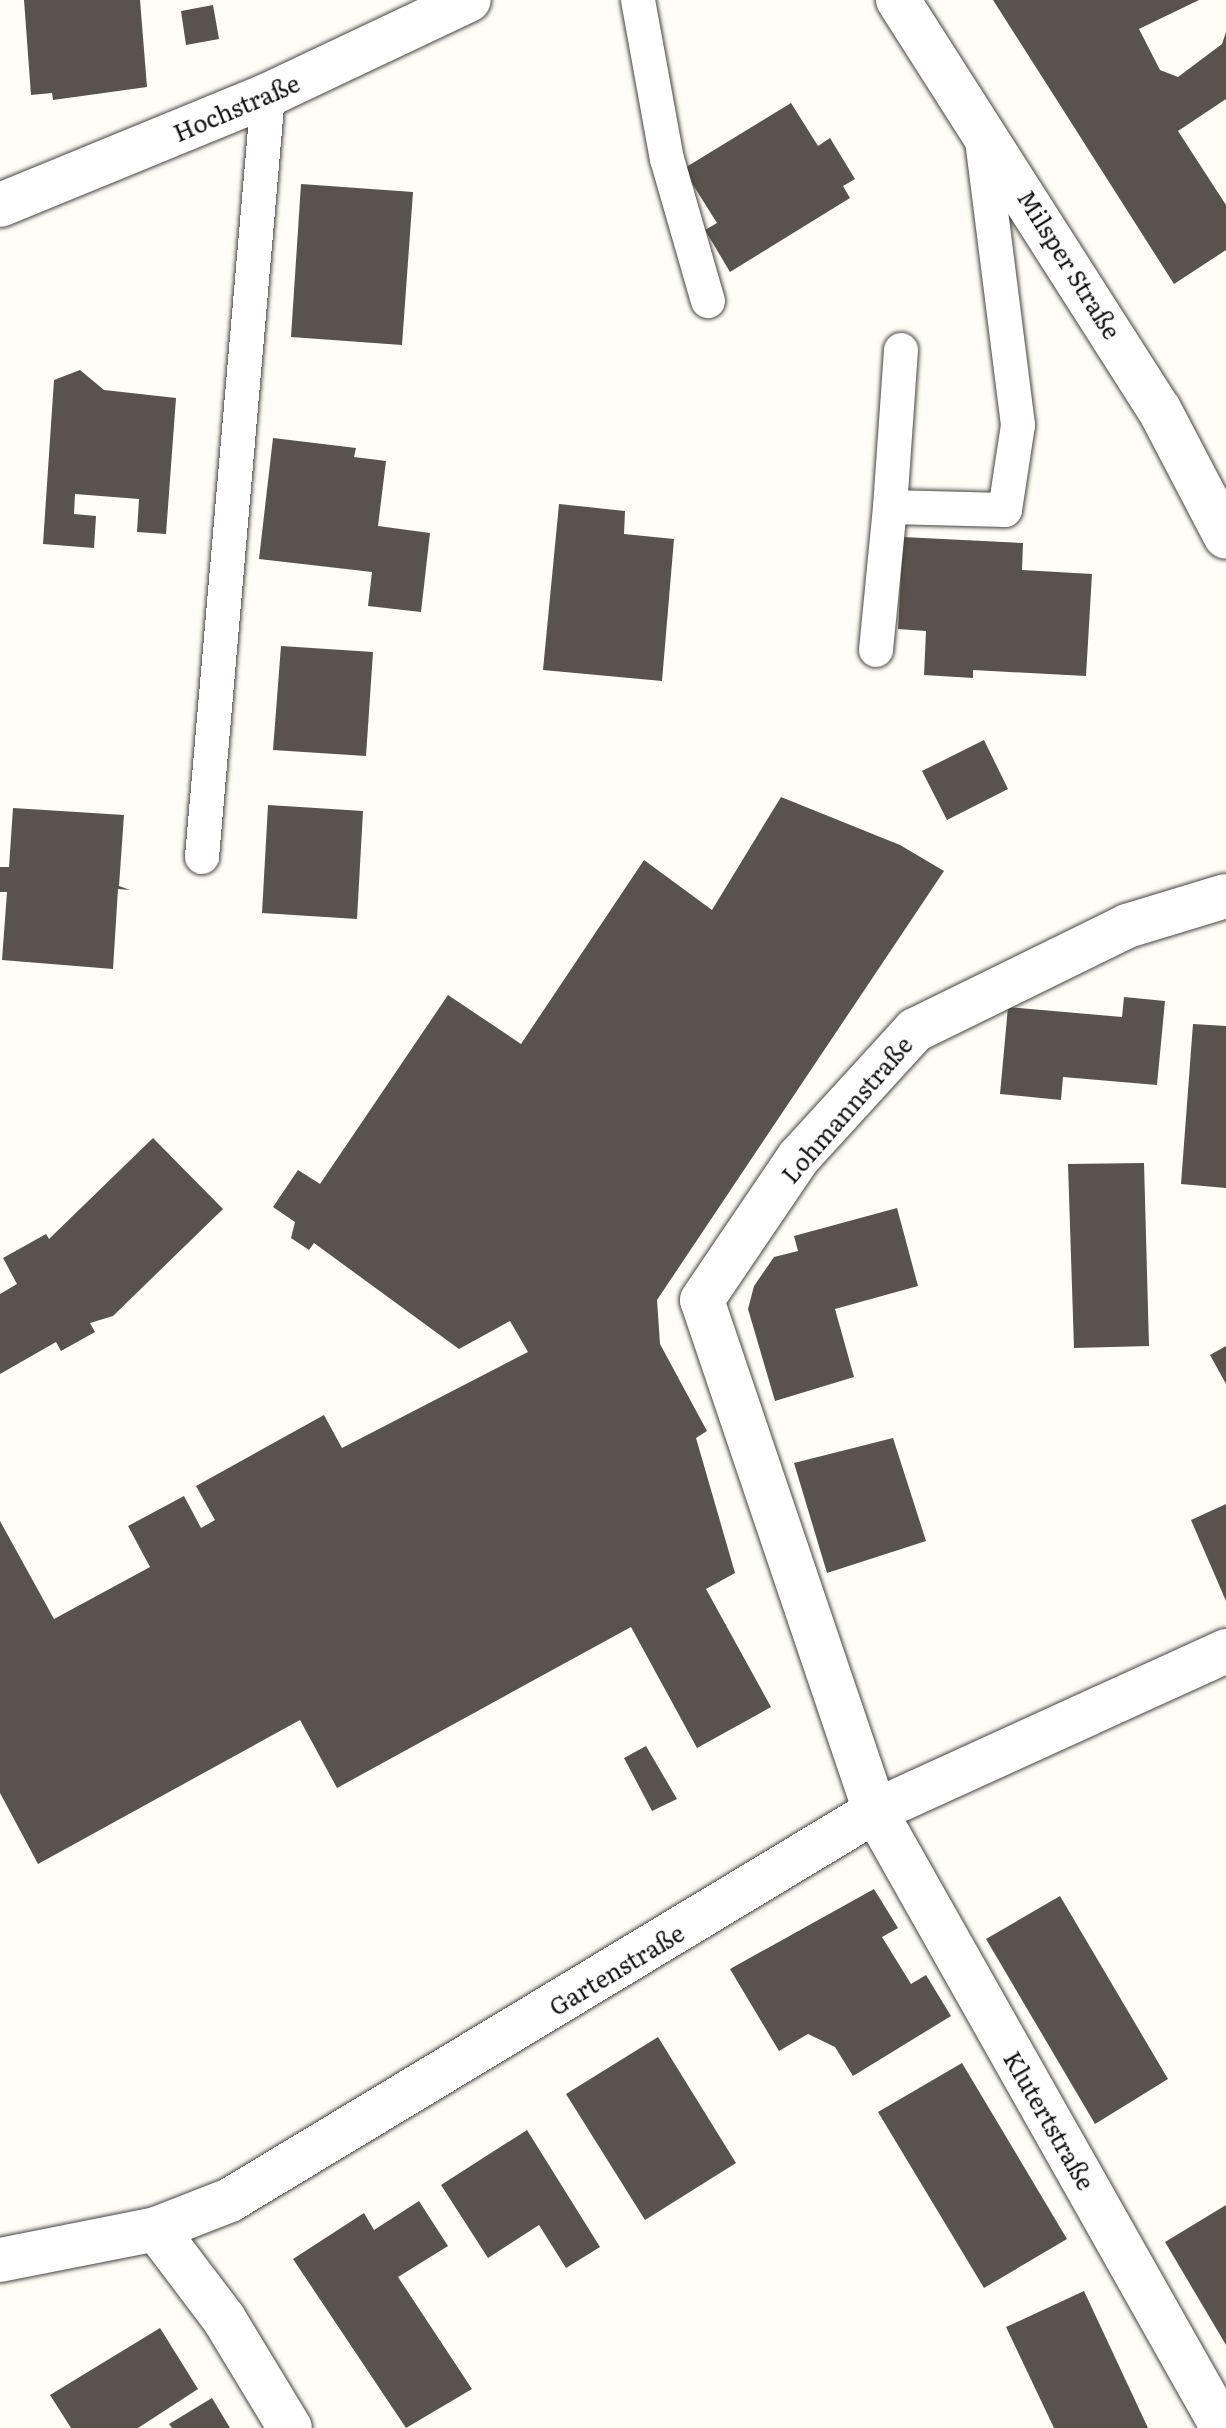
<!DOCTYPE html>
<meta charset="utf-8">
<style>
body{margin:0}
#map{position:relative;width:1226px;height:2428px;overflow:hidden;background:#fffdf5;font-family:Literata,serif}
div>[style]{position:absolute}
.building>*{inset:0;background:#5a524d}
.roads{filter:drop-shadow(0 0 2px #444) drop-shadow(0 0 2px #444)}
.service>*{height:34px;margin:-17px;padding:0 17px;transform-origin:17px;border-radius:17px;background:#fff}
.minor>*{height:44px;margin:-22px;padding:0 22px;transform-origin:22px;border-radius:22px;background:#fff}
.tertiary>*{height:44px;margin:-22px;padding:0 22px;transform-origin:22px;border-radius:22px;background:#fff}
span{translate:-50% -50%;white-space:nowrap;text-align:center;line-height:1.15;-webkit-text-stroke:8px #fff;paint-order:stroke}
.street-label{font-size:24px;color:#111}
</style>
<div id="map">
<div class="building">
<i style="clip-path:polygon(24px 0,140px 0,147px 87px,53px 100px,52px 93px,31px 95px)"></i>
<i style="clip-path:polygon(993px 0,1199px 0,1139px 29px,1160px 70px,1178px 77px,1222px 44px,1226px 32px,1226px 99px,1178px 131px,1226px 205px,1226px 250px,1174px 284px)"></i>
<i style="clip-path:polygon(213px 5px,219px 39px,186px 45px,181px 11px)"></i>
<i style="clip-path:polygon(791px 103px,818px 146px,830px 138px,855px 179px,843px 186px,850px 198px,730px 272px,705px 230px,717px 223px,683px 169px)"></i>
<i style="clip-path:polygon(301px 184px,413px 192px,402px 345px,291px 337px)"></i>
<i style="clip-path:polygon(80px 370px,104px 390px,176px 398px,166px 534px,137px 532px,139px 499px,75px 494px,74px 514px,96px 516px,94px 548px,43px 544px,54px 380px)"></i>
<i style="clip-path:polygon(273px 438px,356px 448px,354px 457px,386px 461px,378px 526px,430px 533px,421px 612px,368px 606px,372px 572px,259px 559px)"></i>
<i style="clip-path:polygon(559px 504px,625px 511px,624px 534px,674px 539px,662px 681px,543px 670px)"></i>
<i style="clip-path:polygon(903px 537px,1023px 543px,1022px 570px,1092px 574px,1086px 676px,973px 670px,973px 678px,924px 675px,926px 631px,898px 629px)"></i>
<i style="clip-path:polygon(281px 646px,373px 652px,366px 756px,273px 750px)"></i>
<i style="clip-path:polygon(984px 740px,1008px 789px,947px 820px,922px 771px)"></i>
<i style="clip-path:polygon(781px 797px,900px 845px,944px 871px,657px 1300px,660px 1344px,707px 1431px,696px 1438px,735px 1573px,706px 1589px,771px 1707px,697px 1748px,631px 1627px,337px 1788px,300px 1720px,38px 1864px,0 1793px,0 1521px,54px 1619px,150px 1567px,128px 1526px,184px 1496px,201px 1528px,215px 1520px,196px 1486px,324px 1415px,342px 1448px,528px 1352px,510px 1321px,459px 1349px,314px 1243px,309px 1250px,291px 1238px,295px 1222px,273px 1207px,298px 1170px,320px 1184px,448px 995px,521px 1044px,644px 860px,712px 910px)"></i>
<i style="clip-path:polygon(268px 805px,363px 811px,357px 919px,262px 913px)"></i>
<i style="clip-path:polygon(13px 808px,124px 815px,119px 886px,130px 890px,118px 889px,113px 969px,2px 960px,7px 892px,0 892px,0 867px,9px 867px)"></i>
<i style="clip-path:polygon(1124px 997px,1165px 1001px,1157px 1085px,1063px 1077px,1061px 1100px,1000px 1094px,1008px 1007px,1122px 1017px)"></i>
<i style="clip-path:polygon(1193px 1024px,1226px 1026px,1226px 1188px,1181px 1184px)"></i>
<i style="clip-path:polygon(153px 1138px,223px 1209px,113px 1316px,90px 1323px,95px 1332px,61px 1351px,56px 1342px,0 1374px,0 1294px,17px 1284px,3px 1258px,46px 1234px,49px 1239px)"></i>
<i style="clip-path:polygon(1144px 1163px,1149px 1346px,1074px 1348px,1068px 1164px)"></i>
<i style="clip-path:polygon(897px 1208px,918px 1286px,835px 1309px,854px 1377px,775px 1401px,748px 1309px,754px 1286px,774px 1257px,798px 1251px,794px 1236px)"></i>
<i style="clip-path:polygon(1226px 1346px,1226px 1384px,1210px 1355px)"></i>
<i style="clip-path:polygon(893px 1438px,926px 1541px,827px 1573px,794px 1463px)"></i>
<i style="clip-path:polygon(1226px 1504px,1226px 1601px,1191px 1520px)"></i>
<i style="clip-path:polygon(646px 1746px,677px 1799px,652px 1811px,624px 1758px)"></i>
<i style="clip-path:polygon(874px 1889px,898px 1928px,882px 1937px,911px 1984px,926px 1975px,951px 2016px,853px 2076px,835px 2047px,808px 2034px,779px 2051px,730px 1969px)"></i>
<i style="clip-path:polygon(1060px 1896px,1168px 2079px,1095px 2124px,986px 1939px)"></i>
<i style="clip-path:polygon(658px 2037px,736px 2163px,645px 2220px,566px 2094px)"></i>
<i style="clip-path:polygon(962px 2063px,1067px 2239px,984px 2288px,878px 2112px)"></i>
<i style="clip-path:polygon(527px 2130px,600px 2247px,566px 2268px,539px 2225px,488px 2258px,441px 2185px)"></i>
<i style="clip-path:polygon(419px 2201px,448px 2246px,398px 2277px,472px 2389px,406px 2428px,293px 2259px,364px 2213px,374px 2230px)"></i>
<i style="clip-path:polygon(1226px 2205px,1226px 2345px,1165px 2242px)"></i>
<i style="clip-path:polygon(1084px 2291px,1148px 2428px,1054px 2428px,1006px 2327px)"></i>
<i style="clip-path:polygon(160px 2328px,198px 2389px,138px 2428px,71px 2428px,50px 2395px)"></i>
<i style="clip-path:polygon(212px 2398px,230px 2428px,172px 2428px,169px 2424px)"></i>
</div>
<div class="roads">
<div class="service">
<i style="left:638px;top:0;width:162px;rotate:79.7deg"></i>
<i style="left:667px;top:159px;width:148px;rotate:73.9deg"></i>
<i style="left:901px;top:350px;width:157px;rotate:94deg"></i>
<i style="left:890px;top:507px;width:115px;rotate:1.5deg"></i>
<i style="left:1005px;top:510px;width:86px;rotate:-81.3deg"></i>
<i style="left:1018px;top:425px;width:294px;rotate:-97.2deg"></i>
<i style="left:876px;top:650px;width:144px;rotate:-84.4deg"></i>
<i style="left:202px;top:857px;width:765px;rotate:-85.05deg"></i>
</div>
<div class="minor">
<i style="left:0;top:205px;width:290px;rotate:-22.3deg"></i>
<i style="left:268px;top:95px;width:222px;rotate:-25.3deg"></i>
<i style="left:156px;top:2229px;width:113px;rotate:52.9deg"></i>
<i style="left:224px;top:2319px;width:127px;rotate:58.8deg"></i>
<i style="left:0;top:2260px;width:159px;rotate:-11.2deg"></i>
<i style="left:156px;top:2229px;width:79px;rotate:-21.4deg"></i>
<i style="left:230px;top:2200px;width:753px;rotate:-31.09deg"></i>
<i style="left:875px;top:1811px;width:386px;rotate:-24.5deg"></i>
<i style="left:1223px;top:2428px;width:708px;rotate:-119.42deg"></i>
<i style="left:875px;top:1811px;width:539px;rotate:-108.7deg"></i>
<i style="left:702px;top:1300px;width:173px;rotate:-55.9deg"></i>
<i style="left:799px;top:1157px;width:172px;rotate:-47.6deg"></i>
<i style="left:915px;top:1030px;width:236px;rotate:-26.1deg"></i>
<i style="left:1127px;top:926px;width:103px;rotate:-16.9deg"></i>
</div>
<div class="tertiary">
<i style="left:898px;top:0;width:485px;rotate:57.5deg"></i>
<i style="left:1159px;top:409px;width:144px;rotate:62.4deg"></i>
</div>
</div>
<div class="street-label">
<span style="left:236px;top:107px;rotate:-23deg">Hochstraße</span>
<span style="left:1070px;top:264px;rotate:58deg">Milsper Straße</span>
<span style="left:846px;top:1109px;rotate:-49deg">Lohmannstraße</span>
<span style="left:616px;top:1969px;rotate:-31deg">Gartenstraße</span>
<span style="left:1050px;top:2120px;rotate:60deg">Klutertstraße</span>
</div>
</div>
